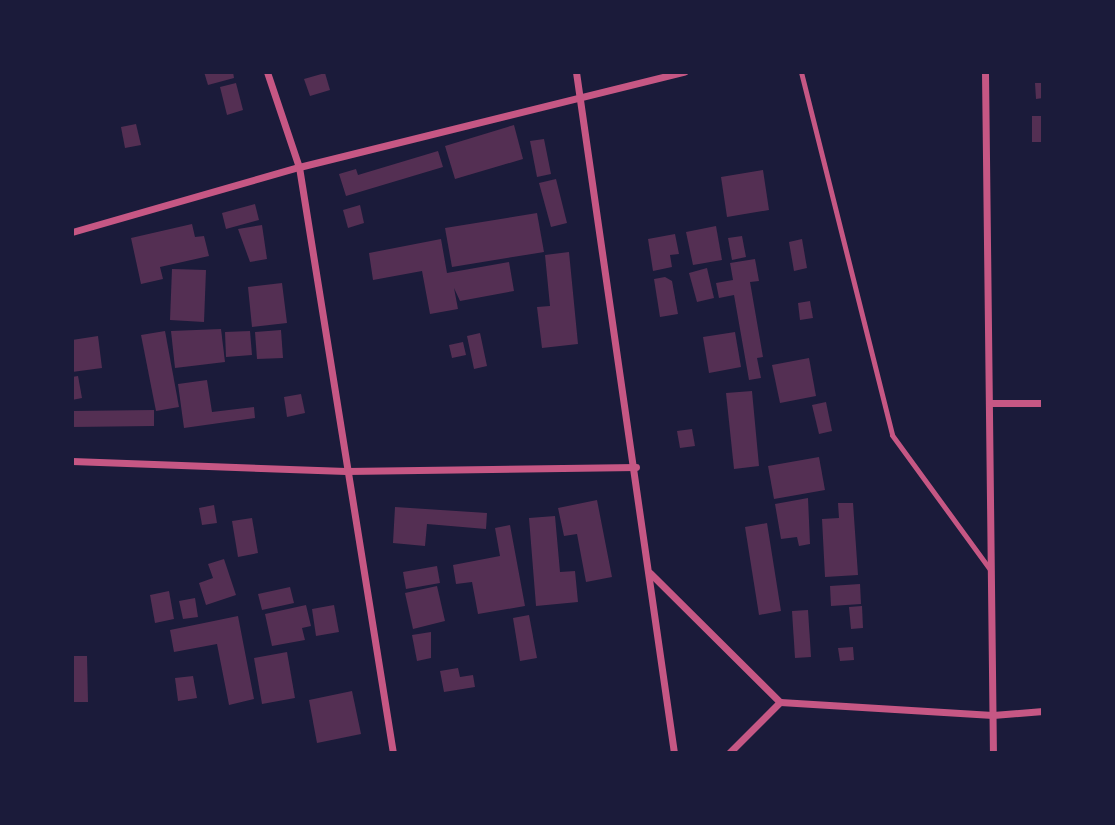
<!DOCTYPE html>
<style>
body{margin:0}
#map{position:relative;width:1115px;height:825px;overflow:hidden;background:#1b1b3a;font-family:Barlow,sans-serif}
div>[style]{position:absolute}
.building>*{inset:0;background:#542f53}
.service>*{height:5px;margin:-2.5px;padding:0 2.5px;transform-origin:2.5px;border-radius:2.5px;background:#c65784}
.minor>*{height:7px;margin:-3.5px;padding:0 3.5px;transform-origin:3.5px;border-radius:3.5px;background:#c65784}
span{translate:-50% -50%;white-space:nowrap;text-align:center;line-height:1.15;-webkit-text-stroke:5px #1b1b3a;paint-order:stroke}
.frame{position:absolute;inset:0;border:74px solid #1b1b3a;pointer-events:none}
</style>
<div id="map">
<div class="building">
<i style="clip-path:polygon(204px 72px,233px 72px,234px 78px,208px 85px)"></i>
<i style="clip-path:polygon(325px 73px,330px 90px,310px 96px,304px 79px)"></i>
<i style="clip-path:polygon(236px 83px,243px 110px,227px 115px,220px 87px)"></i>
<i style="clip-path:polygon(1035px 83px,1043px 83px,1043px 98px,1036px 99px)"></i>
<i style="clip-path:polygon(1032px 116px,1043px 116px,1043px 142px,1032px 142px)"></i>
<i style="clip-path:polygon(136px 124px,141px 145px,125px 148px,121px 127px)"></i>
<i style="clip-path:polygon(514px 125px,523px 159px,455px 179px,445px 146px)"></i>
<i style="clip-path:polygon(544px 139px,551px 174px,537px 177px,530px 141px)"></i>
<i style="clip-path:polygon(438px 151px,443px 167px,346px 196px,339px 174px,356px 169px,358px 175px)"></i>
<i style="clip-path:polygon(763px 170px,769px 210px,727px 217px,721px 177px)"></i>
<i style="clip-path:polygon(556px 179px,567px 223px,551px 227px,539px 183px)"></i>
<i style="clip-path:polygon(255px 204px,259px 220px,226px 229px,222px 213px)"></i>
<i style="clip-path:polygon(360px 205px,364px 223px,348px 228px,343px 210px)"></i>
<i style="clip-path:polygon(537px 213px,544px 252px,452px 267px,445px 228px)"></i>
<i style="clip-path:polygon(192px 224px,195px 237px,204px 236px,209px 256px,160px 267px,163px 279px,141px 284px,131px 238px)"></i>
<i style="clip-path:polygon(262px 225px,267px 259px,250px 262px,238px 229px)"></i>
<i style="clip-path:polygon(716px 226px,722px 260px,693px 265px,686px 232px)"></i>
<i style="clip-path:polygon(675px 234px,679px 254px,670px 255px,672px 267px,653px 271px,648px 239px)"></i>
<i style="clip-path:polygon(742px 236px,746px 257px,732px 260px,728px 238px)"></i>
<i style="clip-path:polygon(441px 239px,447px 273px,509px 262px,514px 291px,460px 301px,454px 288px,458px 309px,430px 314px,422px 271px,373px 280px,369px 253px)"></i>
<i style="clip-path:polygon(802px 239px,807px 268px,794px 271px,789px 242px)"></i>
<i style="clip-path:polygon(569px 252px,578px 344px,542px 348px,537px 307px,550px 306px,545px 255px)"></i>
<i style="clip-path:polygon(755px 259px,759px 281px,750px 282px,763px 357px,757px 358px,761px 378px,749px 380px,734px 295px,719px 298px,716px 283px,733px 280px,730px 263px)"></i>
<i style="clip-path:polygon(707px 268px,714px 298px,697px 302px,689px 273px)"></i>
<i style="clip-path:polygon(172px 269px,206px 270px,204px 322px,170px 320px)"></i>
<i style="clip-path:polygon(665px 277px,672px 281px,678px 314px,660px 317px,654px 279px)"></i>
<i style="clip-path:polygon(282px 283px,287px 323px,252px 327px,248px 287px)"></i>
<i style="clip-path:polygon(810px 301px,813px 318px,800px 320px,798px 303px)"></i>
<i style="clip-path:polygon(221px 329px,225px 362px,175px 368px,171px 331px)"></i>
<i style="clip-path:polygon(281px 330px,283px 358px,257px 359px,255px 332px)"></i>
<i style="clip-path:polygon(165px 331px,179px 407px,156px 411px,141px 335px)"></i>
<i style="clip-path:polygon(250px 331px,252px 355px,226px 357px,225px 332px)"></i>
<i style="clip-path:polygon(735px 332px,741px 367px,709px 373px,703px 337px)"></i>
<i style="clip-path:polygon(480px 333px,487px 366px,474px 369px,467px 336px)"></i>
<i style="clip-path:polygon(98px 336px,102px 368px,72px 372px,72px 340px)"></i>
<i style="clip-path:polygon(463px 342px,466px 355px,452px 358px,449px 345px)"></i>
<i style="clip-path:polygon(809px 358px,816px 396px,780px 403px,772px 365px)"></i>
<i style="clip-path:polygon(78px 376px,82px 398px,72px 400px,72px 377px)"></i>
<i style="clip-path:polygon(207px 380px,212px 412px,254px 407px,255px 418px,184px 428px,178px 384px)"></i>
<i style="clip-path:polygon(752px 391px,759px 466px,734px 469px,726px 393px)"></i>
<i style="clip-path:polygon(301px 394px,305px 413px,287px 417px,284px 397px)"></i>
<i style="clip-path:polygon(826px 402px,832px 431px,819px 434px,812px 405px)"></i>
<i style="clip-path:polygon(154px 410px,154px 426px,72px 427px,72px 411px)"></i>
<i style="clip-path:polygon(692px 429px,695px 446px,680px 448px,677px 431px)"></i>
<i style="clip-path:polygon(819px 457px,825px 490px,774px 499px,768px 466px)"></i>
<i style="clip-path:polygon(808px 498px,810px 544px,799px 546px,797px 537px,781px 539px,775px 504px)"></i>
<i style="clip-path:polygon(597px 500px,612px 577px,586px 582px,577px 534px,564px 536px,558px 508px)"></i>
<i style="clip-path:polygon(838px 503px,853px 503px,858px 575px,825px 577px,822px 519px,839px 518px)"></i>
<i style="clip-path:polygon(214px 505px,217px 523px,202px 525px,199px 508px)"></i>
<i style="clip-path:polygon(395px 507px,487px 513px,486px 529px,427px 524px,425px 546px,393px 543px)"></i>
<i style="clip-path:polygon(555px 516px,560px 572px,575px 571px,578px 602px,536px 606px,529px 518px)"></i>
<i style="clip-path:polygon(252px 518px,258px 553px,238px 557px,232px 521px)"></i>
<i style="clip-path:polygon(767px 523px,781px 611px,759px 615px,745px 527px)"></i>
<i style="clip-path:polygon(510px 525px,525px 606px,478px 614px,472px 582px,456px 584px,453px 565px,500px 556px,495px 528px)"></i>
<i style="clip-path:polygon(224px 559px,236px 595px,206px 605px,199px 583px,213px 578px,208px 564px)"></i>
<i style="clip-path:polygon(437px 566px,440px 583px,406px 589px,403px 572px)"></i>
<i style="clip-path:polygon(860px 584px,861px 604px,831px 606px,830px 586px)"></i>
<i style="clip-path:polygon(437px 586px,445px 621px,413px 629px,405px 593px)"></i>
<i style="clip-path:polygon(290px 587px,294px 603px,262px 610px,258px 594px)"></i>
<i style="clip-path:polygon(169px 591px,174px 619px,155px 623px,150px 595px)"></i>
<i style="clip-path:polygon(195px 598px,198px 617px,183px 619px,179px 601px)"></i>
<i style="clip-path:polygon(306px 605px,311px 626px,302px 628px,305px 640px,272px 646px,265px 614px)"></i>
<i style="clip-path:polygon(334px 605px,339px 632px,316px 636px,312px 609px)"></i>
<i style="clip-path:polygon(862px 606px,863px 628px,851px 629px,849px 607px)"></i>
<i style="clip-path:polygon(808px 610px,811px 657px,795px 658px,792px 611px)"></i>
<i style="clip-path:polygon(529px 615px,537px 658px,520px 661px,513px 618px)"></i>
<i style="clip-path:polygon(238px 616px,254px 699px,229px 705px,217px 644px,174px 652px,170px 630px)"></i>
<i style="clip-path:polygon(431px 632px,431px 658px,417px 661px,412px 635px)"></i>
<i style="clip-path:polygon(853px 647px,854px 660px,840px 661px,838px 648px)"></i>
<i style="clip-path:polygon(287px 652px,295px 698px,262px 704px,254px 658px)"></i>
<i style="clip-path:polygon(72px 656px,87px 656px,88px 702px,72px 702px)"></i>
<i style="clip-path:polygon(458px 668px,460px 677px,473px 675px,475px 687px,444px 692px,440px 671px)"></i>
<i style="clip-path:polygon(193px 676px,197px 698px,178px 701px,175px 678px)"></i>
<i style="clip-path:polygon(352px 691px,361px 734px,317px 743px,309px 700px)"></i>
</div>
<div class="service">
<i style="left:801px;top:72px;width:374px;rotate:75.9deg"></i>
<i style="left:892px;top:435px;width:168px;rotate:53.9deg"></i>
</div>
<div class="minor">
<i style="left:267px;top:72px;width:100px;rotate:71.4deg"></i>
<i style="left:299px;top:167px;width:593px;rotate:80.89deg"></i>
<i style="left:576px;top:72px;width:688px;rotate:81.81deg"></i>
<i style="left:985px;top:72px;width:681px;rotate:89.33deg"></i>
<i style="left:72px;top:232px;width:236px;rotate:-16deg"></i>
<i style="left:299px;top:167px;width:397px;rotate:-13.9deg"></i>
<i style="left:989px;top:403px;width:54px"></i>
<i style="left:72px;top:461px;width:274px;rotate:2.1deg"></i>
<i style="left:346px;top:471px;width:290px;rotate:-0.8deg"></i>
<i style="left:650px;top:573px;width:183px;rotate:44.8deg"></i>
<i style="left:780px;top:702px;width:213px;rotate:3.5deg"></i>
<i style="left:993px;top:715px;width:50px;rotate:-4.6deg"></i>
<i style="left:729px;top:753px;width:72px;rotate:-45deg"></i>
</div>
<div class="frame"></div>
</div>
